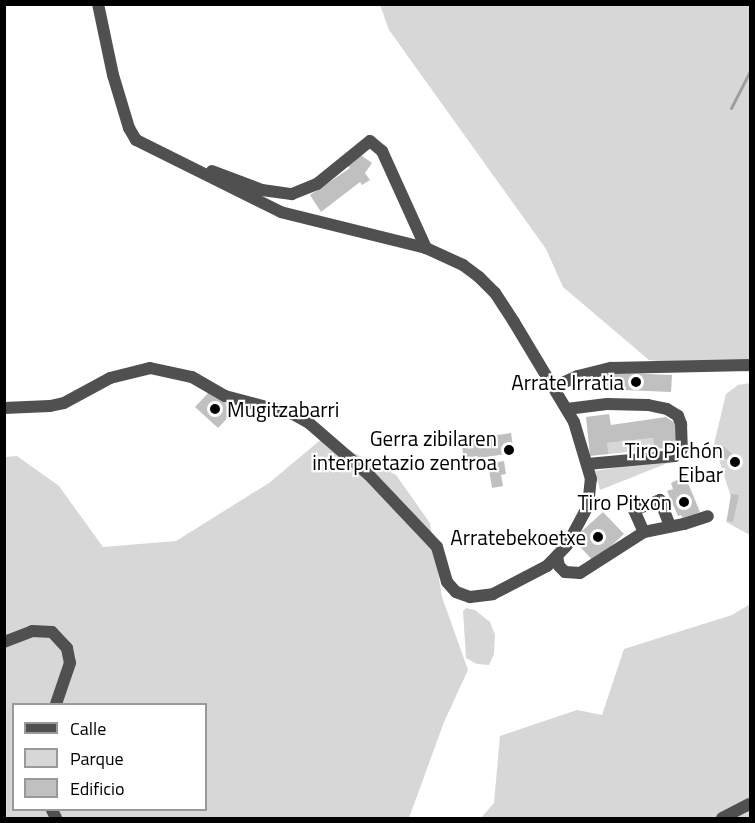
<!DOCTYPE html>
<meta charset="utf-8">
<style>
body{margin:0}
#map{position:relative;width:755px;height:823px;overflow:hidden;background:#fff;font-family:"Titillium Web",sans-serif}
div>[style]{position:absolute}
.green>*{inset:0;background:#d7d7d7}
.stream>*{height:3px;margin:-1.5px;padding:0 1.5px;transform-origin:1.5px;border-radius:1.5px;background:#9e9e9e}
.building>*{inset:0;background:#c0c0c0}
.minor>*{height:12px;margin:-6px;padding:0 6px;transform-origin:6px;border-radius:6px;background:#505050}
.dots>*{width:16px;height:16px;translate:-50% -50%;box-sizing:border-box;border:3px solid #fff;border-radius:50%}
span{translate:-50% -50%;white-space:nowrap;text-align:center;line-height:1.15;-webkit-text-stroke:4.5px #fff;paint-order:stroke}
.poi-label{font-size:21px;color:#000}
.right{translate:-100% -50%;text-align:right}
.left{translate:0 -50%;text-align:left}
.frame{position:absolute;inset:0;border:6px solid #000;pointer-events:none}
.legend{position:absolute;left:12px;top:703px;width:195px;height:108px;box-sizing:border-box;background:#fff;border:2px solid #999;margin:0;padding:8px 10px;list-style:none;font-size:18px;color:#000}
.legend li{display:flex;align-items:center;gap:12px;height:30px}
.legend b{width:30px;border:2px solid #999}
</style>
<div id="map">
<div class="green">
<i style="clip-path:polygon(380px 5px,750px 5px,750px 372px,649px 360px,563px 287px,546px 249px,389px 30px)"></i>
<i style="clip-path:polygon(750px 383px,750px 535px,726px 522px,731px 497px,714px 444px,726px 394px,738px 385px)"></i>
<i style="clip-path:polygon(evenodd,324px 437px,396px 475px,430px 523px,442px 597px,468px 670px,444px 722px,409px 818px,5px 818px,5px 457px,17px 456px,59px 486px,103px 547px,176px 541px,269px 483px,324px 437px,14px 704px,206px 704px,206px 810px,14px 810px,14px 704px)"></i>
<i style="clip-path:polygon(653px 438px,654px 449px,609px 454px,607px 443px)"></i>
<i style="clip-path:polygon(673px 458px,673px 461px,600px 490px,595px 471px)"></i>
<i style="clip-path:polygon(750px 604px,750px 818px,481px 818px,494px 803px,500px 736px,577px 710px,602px 715px,624px 649px,732px 615px)"></i>
<i style="clip-path:polygon(466px 608px,475px 610px,490px 622px,495px 635px,494px 654px,489px 665px,477px 664px,466px 658px,463px 611px)"></i>
</div>
<div class="stream">
<i style="left:731px;top:108px;width:42px;rotate:-62.8deg"></i>
</div>
<div class="building">
<i style="clip-path:polygon(358px 153px,372px 163px,365px 173px,370px 180px,362px 185px,360px 182px,321px 212px,310px 195px,350px 168px,348px 166px)"></i>
<i style="clip-path:polygon(601px 372px,672px 375px,671px 392px,600px 389px)"></i>
<i style="clip-path:polygon(211px 390px,234px 411px,218px 428px,195px 407px)"></i>
<i style="clip-path:polygon(609px 414px,611px 425px,666px 417px,675px 423px,678px 447px,654px 449px,653px 438px,607px 443px,609px 454px,590px 456px,586px 417px)"></i>
<i style="clip-path:polygon(511px 433px,514px 453px,464px 460px,461px 440px)"></i>
<i style="clip-path:polygon(723px 446px,738px 459px,733px 465px,718px 452px)"></i>
<i style="clip-path:polygon(504px 461px,506px 474px,501px 475px,503px 486px,492px 488px,488px 464px)"></i>
<i style="clip-path:polygon(685px 476px,700px 512px,683px 519px,681px 515px,678px 516px,667px 491px,673px 489px,671px 483px)"></i>
<i style="clip-path:polygon(731px 494px,739px 495px,733px 522px,727px 521px)"></i>
<i style="clip-path:polygon(603px 512px,624px 534px,594px 562px,573px 539px)"></i>
</div>
<div class="minor">
<i style="left:212px;top:171px;width:53px;rotate:20.8deg"></i>
<i style="left:262px;top:190px;width:30px;rotate:8deg"></i>
<i style="left:292px;top:194px;width:27px;rotate:-22deg"></i>
<i style="left:317px;top:184px;width:68px;rotate:-39.1deg"></i>
<i style="left:370px;top:141px;width:16px;rotate:40deg"></i>
<i style="left:382px;top:151px;width:107px;rotate:65.6deg"></i>
<i style="left:554px;top:387px;width:26px;rotate:-25deg"></i>
<i style="left:578px;top:376px;width:34px;rotate:-14deg"></i>
<i style="left:611px;top:368px;width:139px;rotate:-1.2deg"></i>
<i style="left:4px;top:408px;width:46px;rotate:-2.5deg"></i>
<i style="left:50px;top:406px;width:14px;rotate:-12deg"></i>
<i style="left:64px;top:403px;width:52px;rotate:-28.5deg"></i>
<i style="left:110px;top:378px;width:41px;rotate:-14deg"></i>
<i style="left:150px;top:368px;width:43px;rotate:12.1deg"></i>
<i style="left:192px;top:377px;width:38px;rotate:30deg"></i>
<i style="left:225px;top:396px;width:70px;rotate:14.8deg"></i>
<i style="left:293px;top:414px;width:18px;rotate:29deg"></i>
<i style="left:309px;top:423px;width:79px;rotate:40.9deg"></i>
<i style="left:369px;top:475px;width:99px;rotate:46.6deg"></i>
<i style="left:437px;top:547px;width:36px;rotate:74deg"></i>
<i style="left:447px;top:582px;width:13px;rotate:48deg"></i>
<i style="left:456px;top:592px;width:15px;rotate:20deg"></i>
<i style="left:470px;top:597px;width:23px;rotate:-7deg"></i>
<i style="left:493px;top:594px;width:61px;rotate:-27.4deg"></i>
<i style="left:547px;top:566px;width:29px;rotate:-46deg"></i>
<i style="left:567px;top:545px;width:44px;rotate:-61.7deg"></i>
<i style="left:588px;top:506px;width:27px;rotate:-84deg"></i>
<i style="left:591px;top:479px;width:59px;rotate:-106.6deg"></i>
<i style="left:574px;top:422px;width:117px;rotate:-121deg"></i>
<i style="left:514px;top:322px;width:35px;rotate:-123deg"></i>
<i style="left:495px;top:293px;width:23px;rotate:-135deg"></i>
<i style="left:479px;top:277px;width:20px;rotate:-143deg"></i>
<i style="left:463px;top:265px;width:41px;rotate:-155.3deg"></i>
<i style="left:426px;top:248px;width:149px;rotate:-166.1deg"></i>
<i style="left:281px;top:212px;width:162px;rotate:-153.6deg"></i>
<i style="left:136px;top:140px;width:14px;rotate:-120deg"></i>
<i style="left:129px;top:128px;width:55px;rotate:-106.8deg"></i>
<i style="left:113px;top:75px;width:73px;rotate:-101.9deg"></i>
<i style="left:567px;top:409px;width:40px;rotate:-7.1deg"></i>
<i style="left:607px;top:404px;width:41px;rotate:1.4deg"></i>
<i style="left:648px;top:405px;width:19px;rotate:12deg"></i>
<i style="left:667px;top:409px;width:13px;rotate:32deg"></i>
<i style="left:678px;top:416px;width:9px;rotate:69deg"></i>
<i style="left:681px;top:424px;width:25px;rotate:88deg"></i>
<i style="left:682px;top:449px;width:10px;rotate:135deg"></i>
<i style="left:675px;top:456px;width:88px;rotate:174.8deg"></i>
<i style="left:670px;top:526px;width:28px;rotate:-111deg"></i>
<i style="left:660px;top:500px;width:28px;rotate:159deg"></i>
<i style="left:634px;top:510px;width:24px;rotate:66deg"></i>
<i style="left:644px;top:532px;width:41px;rotate:-11.3deg"></i>
<i style="left:684px;top:524px;width:25px;rotate:-18deg"></i>
<i style="left:557px;top:556px;width:10px;rotate:79deg"></i>
<i style="left:559px;top:566px;width:8px;rotate:45deg"></i>
<i style="left:565px;top:572px;width:15px;rotate:4deg"></i>
<i style="left:580px;top:573px;width:76px;rotate:-32.6deg"></i>
<i style="left:4px;top:642px;width:30px;rotate:-21deg"></i>
<i style="left:32px;top:631px;width:20px;rotate:3deg"></i>
<i style="left:52px;top:632px;width:22px;rotate:47deg"></i>
<i style="left:67px;top:648px;width:15px;rotate:79deg"></i>
<i style="left:70px;top:663px;width:43px;rotate:108.9deg"></i>
<i style="left:52px;top:810px;width:9px;rotate:63deg"></i>
<i style="left:722px;top:818px;width:31px;rotate:-27deg"></i>
</div>
<div class="dots">
<i style="left:636px;top:382px;background:#000"></i>
<i style="left:215px;top:409px;background:#000"></i>
<i style="left:509px;top:450px;background:#000"></i>
<i style="left:735px;top:462px;background:#000"></i>
<i style="left:684px;top:502px;background:#000"></i>
<i style="left:598px;top:537px;background:#000"></i>
</div>
<div class="poi-label">
<span class="right" style="left:624px;top:382px">Arrate Irratia</span>
<span class="left" style="left:227px;top:409px">Mugitzabarri</span>
<span class="right" style="left:497px;top:450px">Gerra zibilaren<br>interpretazio zentroa</span>
<span class="right" style="left:723px;top:462px">Tiro Pichón<br>Eibar</span>
<span class="right" style="left:672px;top:502px">Tiro Pitxon</span>
<span class="right" style="left:586px;top:537px">Arratebekoetxe</span>
</div>
<div class="frame"></div>
<ul class="legend">
<li><b style="height:8px;background:#505050"></b>Calle</li>
<li><b style="height:16px;background:#d7d7d7"></b>Parque</li>
<li><b style="height:16px;background:#c0c0c0"></b>Edificio</li>
</ul>
</div>
